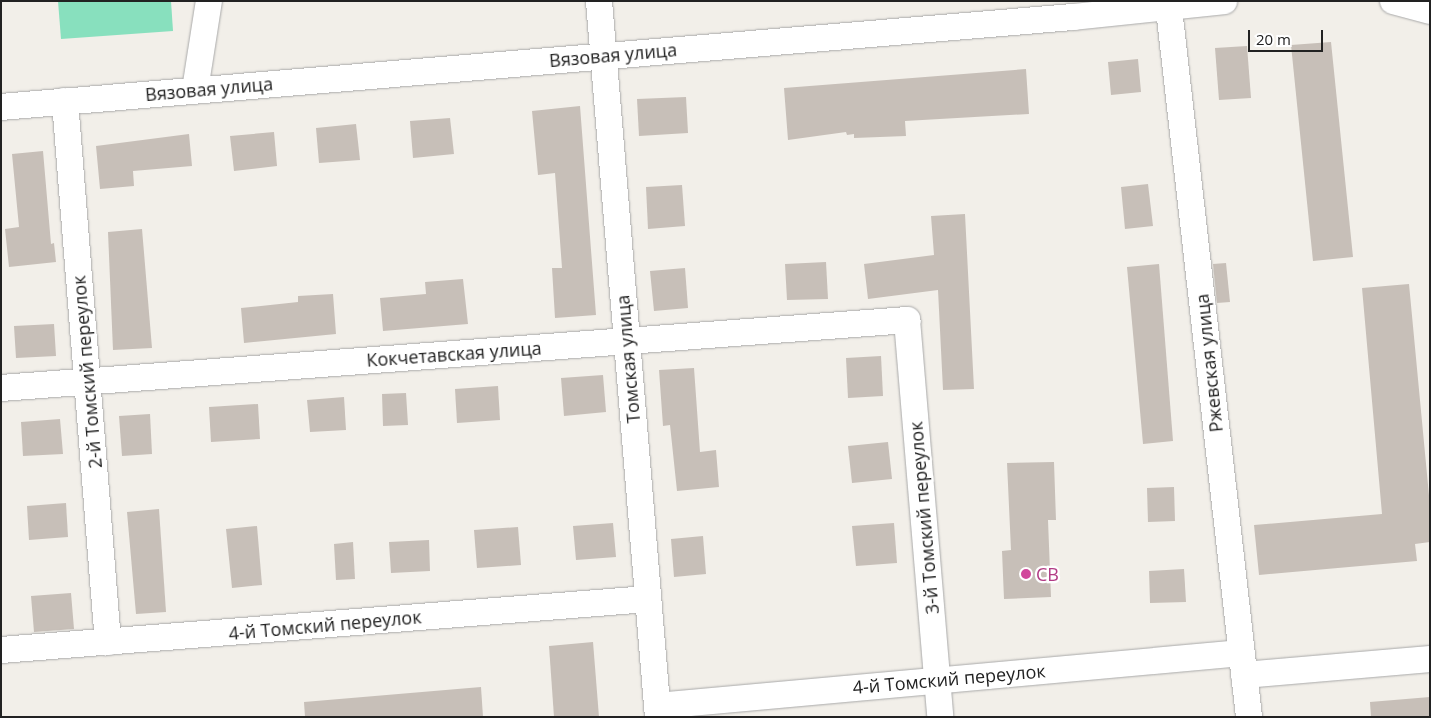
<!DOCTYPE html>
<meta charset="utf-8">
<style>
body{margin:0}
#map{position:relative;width:1431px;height:718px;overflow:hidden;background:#f2efe9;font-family:"Open Sans",sans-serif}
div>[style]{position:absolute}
.pitch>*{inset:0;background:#88e0be}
.building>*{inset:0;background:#c7bfb8}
.roads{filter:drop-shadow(0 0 1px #a9a9a9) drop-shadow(0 0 1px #a9a9a9)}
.minor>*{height:26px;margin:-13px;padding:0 13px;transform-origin:13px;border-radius:13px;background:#fff}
.dots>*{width:14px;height:14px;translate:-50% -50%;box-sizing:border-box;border:2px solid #fff;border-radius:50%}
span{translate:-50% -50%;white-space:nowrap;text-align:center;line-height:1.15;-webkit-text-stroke:4.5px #fff;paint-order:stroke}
.street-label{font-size:18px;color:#222}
.hotel-label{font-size:18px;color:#b23c85}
.left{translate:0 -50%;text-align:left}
.frame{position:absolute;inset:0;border:2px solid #222;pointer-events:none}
.scale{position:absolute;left:1248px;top:30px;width:75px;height:22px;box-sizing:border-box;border:2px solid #222;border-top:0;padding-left:6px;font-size:15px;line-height:18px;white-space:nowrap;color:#222;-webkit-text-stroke:4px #fff;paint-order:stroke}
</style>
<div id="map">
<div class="pitch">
<i style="clip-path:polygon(58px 1px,171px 1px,173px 31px,61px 39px)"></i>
</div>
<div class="building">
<i style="clip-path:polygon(1331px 42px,1353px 257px,1313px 261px,1291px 45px)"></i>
<i style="clip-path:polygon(1247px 46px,1251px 98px,1219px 100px,1215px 48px)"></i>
<i style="clip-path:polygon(1138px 59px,1141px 92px,1111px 95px,1108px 62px)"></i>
<i style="clip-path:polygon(1026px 69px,1029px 114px,905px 121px,906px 136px,854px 138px,854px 134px,847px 135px,846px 132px,788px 140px,784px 88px)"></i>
<i style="clip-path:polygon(686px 97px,688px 133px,639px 136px,637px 99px)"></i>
<i style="clip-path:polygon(580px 106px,596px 315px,555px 318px,552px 268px,562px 268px,555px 173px,538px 175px,532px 111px)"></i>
<i style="clip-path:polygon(450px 118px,454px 154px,413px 158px,410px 121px)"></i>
<i style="clip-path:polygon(356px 124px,360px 160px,319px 163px,316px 128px)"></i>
<i style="clip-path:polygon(274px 132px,277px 166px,234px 171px,230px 136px)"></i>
<i style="clip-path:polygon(189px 134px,192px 166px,133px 171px,134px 186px,100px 189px,96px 146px)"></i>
<i style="clip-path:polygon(43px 151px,51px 244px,54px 243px,56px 262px,9px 267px,5px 229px,19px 227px,12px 154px)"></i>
<i style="clip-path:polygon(1148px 184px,1153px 226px,1125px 229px,1121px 187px)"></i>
<i style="clip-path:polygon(682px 185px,685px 226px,648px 229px,646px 187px)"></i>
<i style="clip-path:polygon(965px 214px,974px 389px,943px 390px,938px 290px,868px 299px,864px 264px,934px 255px,931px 216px)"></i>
<i style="clip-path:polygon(142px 229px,152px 348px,113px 350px,108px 232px)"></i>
<i style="clip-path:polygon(826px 262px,828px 299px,787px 300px,785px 264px)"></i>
<i style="clip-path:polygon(1226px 263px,1230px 302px,1217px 303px,1213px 264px)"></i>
<i style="clip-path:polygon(1159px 264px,1173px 441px,1143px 444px,1127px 267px)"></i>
<i style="clip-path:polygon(685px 268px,688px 308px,654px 311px,650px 271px)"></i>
<i style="clip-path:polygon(463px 279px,468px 324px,383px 331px,380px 298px,426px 294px,425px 282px)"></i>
<i style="clip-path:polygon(1409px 284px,1430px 506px,1430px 542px,1415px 544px,1417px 561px,1259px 575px,1254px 525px,1382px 514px,1362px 288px)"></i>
<i style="clip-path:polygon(333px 294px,336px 334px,244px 343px,241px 308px,298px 302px,298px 296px)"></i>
<i style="clip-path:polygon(54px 324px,56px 356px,16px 358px,14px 326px)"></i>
<i style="clip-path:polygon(881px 356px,883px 396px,848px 398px,846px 358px)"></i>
<i style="clip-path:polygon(694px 368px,700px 452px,716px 450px,719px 487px,677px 491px,670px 425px,663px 426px,659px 370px)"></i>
<i style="clip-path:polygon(603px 375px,606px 412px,564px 416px,561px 378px)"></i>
<i style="clip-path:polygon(498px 386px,500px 420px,457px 423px,455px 389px)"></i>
<i style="clip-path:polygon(406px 393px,408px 425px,383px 426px,382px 394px)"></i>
<i style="clip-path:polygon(344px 397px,346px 430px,310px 432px,307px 400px)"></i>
<i style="clip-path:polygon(258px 404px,260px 439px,211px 442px,209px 407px)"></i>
<i style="clip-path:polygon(150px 414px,152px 454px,122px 456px,119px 416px)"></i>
<i style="clip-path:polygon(60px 419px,63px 454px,23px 456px,21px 422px)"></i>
<i style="clip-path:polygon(888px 442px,892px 479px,852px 483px,848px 446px)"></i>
<i style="clip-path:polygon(1054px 462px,1056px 520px,1048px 520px,1051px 597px,1004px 599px,1002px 551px,1011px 550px,1007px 463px)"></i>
<i style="clip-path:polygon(1174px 487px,1175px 521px,1148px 522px,1147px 488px)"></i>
<i style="clip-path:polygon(66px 503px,68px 537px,29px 540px,27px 506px)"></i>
<i style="clip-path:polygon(159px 509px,166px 612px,136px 614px,127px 512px)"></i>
<i style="clip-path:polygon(613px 523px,616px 557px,576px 560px,573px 526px)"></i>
<i style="clip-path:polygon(894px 523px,897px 563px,856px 566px,852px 526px)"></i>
<i style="clip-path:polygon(257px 526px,262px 585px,232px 588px,226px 529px)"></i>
<i style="clip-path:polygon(518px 527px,521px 565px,477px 568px,474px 530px)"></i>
<i style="clip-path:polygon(703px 536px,706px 574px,674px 577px,671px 539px)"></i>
<i style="clip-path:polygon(429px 540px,430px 571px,391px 573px,389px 542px)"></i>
<i style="clip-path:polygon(353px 542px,355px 579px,336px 580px,334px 544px)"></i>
<i style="clip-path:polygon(1184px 569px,1186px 602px,1150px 603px,1149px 571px)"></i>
<i style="clip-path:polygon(71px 593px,74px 629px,34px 632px,31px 596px)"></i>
<i style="clip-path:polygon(593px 642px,599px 717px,554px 717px,549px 646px)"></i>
<i style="clip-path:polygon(481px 687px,483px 717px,305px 717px,304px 702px)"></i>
<i style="clip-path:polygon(1430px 697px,1430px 717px,1371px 717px,1370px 702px)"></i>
</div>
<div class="roads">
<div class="minor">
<i style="left:599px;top:1px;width:718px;rotate:85.29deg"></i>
<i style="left:1393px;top:1px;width:38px;rotate:15deg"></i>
<i style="left:1169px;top:9px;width:713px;rotate:83.55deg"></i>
<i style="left:195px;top:90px;width:90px;rotate:-81.1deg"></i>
<i style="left:65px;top:101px;width:543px;rotate:85.46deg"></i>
<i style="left:1px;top:107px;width:1076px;rotate:-4.8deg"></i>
<i style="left:1073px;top:17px;width:152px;rotate:-6deg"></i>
<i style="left:1px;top:388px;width:909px;rotate:-4.29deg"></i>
<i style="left:907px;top:320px;width:398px;rotate:85.2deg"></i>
<i style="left:1px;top:650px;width:649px;rotate:-4.51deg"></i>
<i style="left:1244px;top:675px;width:187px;rotate:-4.9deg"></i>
<i style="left:657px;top:706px;width:587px;rotate:-5.18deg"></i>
</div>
</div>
<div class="dots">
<i style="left:1026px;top:574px;background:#d1479c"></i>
</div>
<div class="street-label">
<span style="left:613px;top:55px;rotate:-5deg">Вязовая улица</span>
<span style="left:209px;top:89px;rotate:-5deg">Вязовая улица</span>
<span style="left:454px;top:354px;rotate:-4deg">Кокчетавская улица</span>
<span style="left:628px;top:359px;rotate:-95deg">Томская улица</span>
<span style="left:1209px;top:363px;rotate:-96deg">Ржевская улица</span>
<span style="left:87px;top:372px;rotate:-95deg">2-й Томский переулок</span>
<span style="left:924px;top:518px;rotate:-95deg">3-й Томский переулок</span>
<span style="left:325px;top:625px;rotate:-5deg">4-й Томский переулок</span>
<span style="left:949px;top:679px;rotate:-5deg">4-й Томский переулок</span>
</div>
<div class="hotel-label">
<span class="left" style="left:1036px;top:574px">СВ</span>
</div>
<div class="frame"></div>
<div class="scale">20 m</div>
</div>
